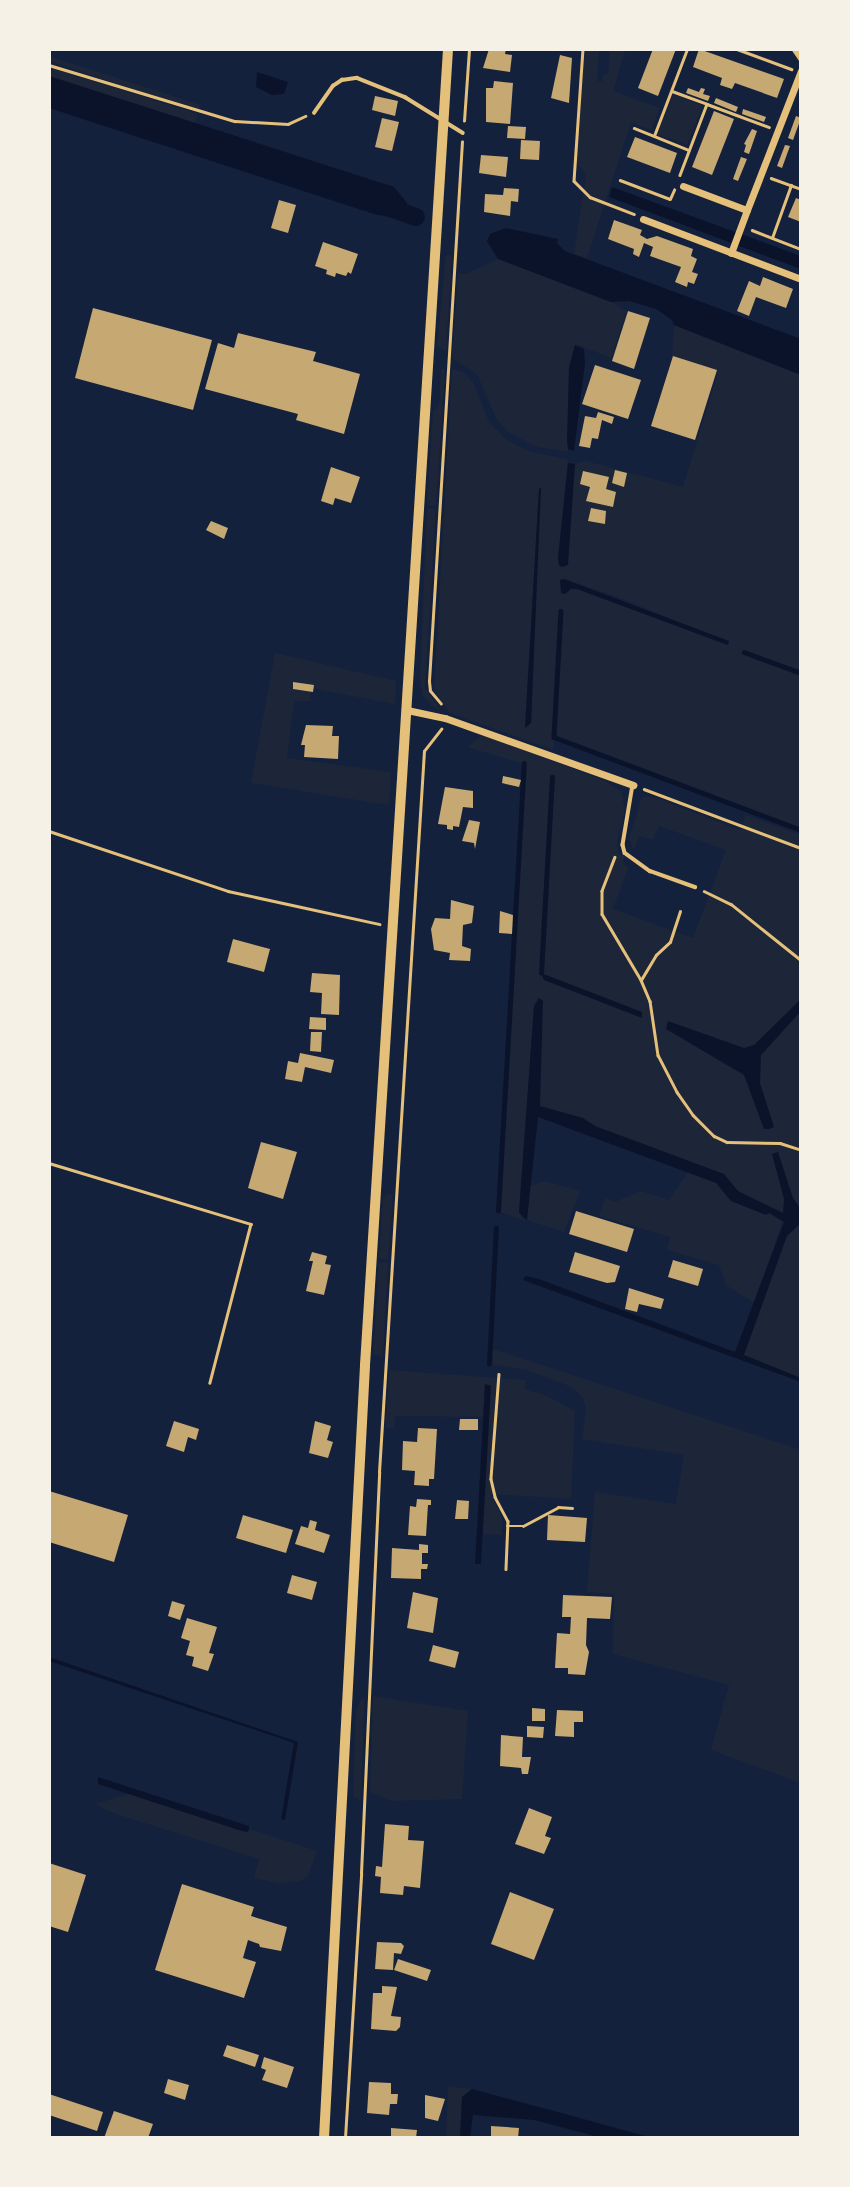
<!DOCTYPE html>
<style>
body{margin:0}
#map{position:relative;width:850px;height:2187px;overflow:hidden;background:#14213d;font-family:Signika,sans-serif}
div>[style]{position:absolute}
.green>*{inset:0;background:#1d2539}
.water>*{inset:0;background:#0b132b}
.stream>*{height:4.5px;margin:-2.25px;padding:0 2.25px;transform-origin:2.25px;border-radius:2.25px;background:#0b132b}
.canal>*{height:18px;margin:-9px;padding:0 9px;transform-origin:9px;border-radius:9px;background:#0b132b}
.building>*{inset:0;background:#c6a872}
.path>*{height:2.5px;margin:-1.25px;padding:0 1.25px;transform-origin:1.25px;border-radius:1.25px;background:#e5c07b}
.service>*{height:3.5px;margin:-1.75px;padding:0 1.75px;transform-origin:1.75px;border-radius:1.75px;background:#e5c07b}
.minor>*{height:7px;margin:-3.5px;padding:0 3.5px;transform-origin:3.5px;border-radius:3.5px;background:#e5c07b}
.secondary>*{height:10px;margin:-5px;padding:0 5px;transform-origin:5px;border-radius:5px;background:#e5c07b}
span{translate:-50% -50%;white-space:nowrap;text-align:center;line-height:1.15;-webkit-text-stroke:5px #f6f1e7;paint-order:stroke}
.frame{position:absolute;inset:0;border:51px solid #f6f1e7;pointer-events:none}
</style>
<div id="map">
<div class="green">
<i style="clip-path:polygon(585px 49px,599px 49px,597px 81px,602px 82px,603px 76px,608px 73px,610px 49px,625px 49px,613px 91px,660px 108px,651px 130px,631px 122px,587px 258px,574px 254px,586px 175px,574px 158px)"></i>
<i style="clip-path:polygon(49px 56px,201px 105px,199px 109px,156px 97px,49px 61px)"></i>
<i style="clip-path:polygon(49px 67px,198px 114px,195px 123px,49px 76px)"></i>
<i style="clip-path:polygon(673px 94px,703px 106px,687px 145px,657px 134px)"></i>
<i style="clip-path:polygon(446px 255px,452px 255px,446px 351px,437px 346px)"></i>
<i style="clip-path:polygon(498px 259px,611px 302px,627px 311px,611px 358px,579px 345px,570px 409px,568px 452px,534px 446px,507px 431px,497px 420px,477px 374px,452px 358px,458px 273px,466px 274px)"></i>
<i style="clip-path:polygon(evenodd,674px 325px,801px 375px,801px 830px,555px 738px,553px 750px,450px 713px,434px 690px,452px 369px,463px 372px,473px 382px,489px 422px,507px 440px,530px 452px,568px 459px,558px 558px,575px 464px,586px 461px,683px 487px,718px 372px,672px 358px,674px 325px,540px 488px,531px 723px,525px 725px,539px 489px,540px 488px,674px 325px,564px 579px,612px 595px,729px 642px,727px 645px,577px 589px,571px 589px,565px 594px,561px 593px,564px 579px)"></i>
<i style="clip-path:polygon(441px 369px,445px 369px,436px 506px,427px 505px,433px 411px,439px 406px)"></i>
<i style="clip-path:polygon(427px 508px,436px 509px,425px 688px,441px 711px,432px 706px,423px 696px,420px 680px)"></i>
<i style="clip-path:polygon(275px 653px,396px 681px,395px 704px,311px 688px,310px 701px,294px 701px,287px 758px,391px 772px,389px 805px,251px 783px)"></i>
<i style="clip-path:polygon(483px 734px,603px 780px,621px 791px,625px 809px,617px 842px,619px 854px,625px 856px,623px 862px,628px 868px,613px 909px,693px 938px,726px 850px,659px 826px,653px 840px,639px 836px,634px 850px,629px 838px,642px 797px,651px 796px,740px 830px,746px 815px,801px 835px,801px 1382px,742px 1360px,791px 1211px,783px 1213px,770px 1209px,737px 1191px,534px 1106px,540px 998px,534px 1006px,519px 1212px,525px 1221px,498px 1211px,524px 764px,467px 747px)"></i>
<i style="clip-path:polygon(688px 1172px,716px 1183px,783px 1220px,754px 1303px,726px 1285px,719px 1265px,667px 1250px,670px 1237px,599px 1216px,605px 1198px,615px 1202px,641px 1191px,669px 1200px)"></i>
<i style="clip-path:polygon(545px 1181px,580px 1191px,564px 1232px,527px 1220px,529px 1186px)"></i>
<i style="clip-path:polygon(387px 1194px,393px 1194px,388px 1259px,379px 1259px,383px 1198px)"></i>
<i style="clip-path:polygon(379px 1262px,388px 1263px,383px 1358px,373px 1354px)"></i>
<i style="clip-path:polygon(490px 1348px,801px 1450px,801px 1783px,711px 1750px,729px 1685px,613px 1654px,614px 1594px,587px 1592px,595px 1492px,676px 1504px,684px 1455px,582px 1439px,586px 1409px,583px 1398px,572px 1387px,527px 1370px,489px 1364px)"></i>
<i style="clip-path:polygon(389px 1370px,525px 1380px,525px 1390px,543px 1394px,575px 1411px,571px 1499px,491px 1494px,502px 1518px,502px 1535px,482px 1534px,490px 1385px,485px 1385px,483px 1417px,395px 1416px,394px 1428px,385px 1428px)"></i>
<i style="clip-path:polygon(373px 1696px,468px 1711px,462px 1799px,391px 1801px,370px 1792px)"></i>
<i style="clip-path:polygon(365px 1697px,361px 1801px,353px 1796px,356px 1711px,361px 1699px)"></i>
<i style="clip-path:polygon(129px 1794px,242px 1831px,249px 1829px,317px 1851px,308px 1876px,300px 1881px,279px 1883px,254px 1878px,259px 1859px,113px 1813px,95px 1804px)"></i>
<i style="clip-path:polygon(448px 2086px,472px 2089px,462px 2097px,460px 2138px,446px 2138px)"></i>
</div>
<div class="water">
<i style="clip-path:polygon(257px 72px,288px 82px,284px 94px,272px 95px,256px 87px)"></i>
<i style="clip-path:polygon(49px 76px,394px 187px,407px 203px,404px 213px,393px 217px,377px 215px,49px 108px)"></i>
<i style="clip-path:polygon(612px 187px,801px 256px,801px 269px,609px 197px)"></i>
<i style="clip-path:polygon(506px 228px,558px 239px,557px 243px,565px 251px,801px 339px,801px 375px,674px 325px,672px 320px,656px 309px,629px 301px,611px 302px,498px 259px,487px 241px,490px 234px)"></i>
<i style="clip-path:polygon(575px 345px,584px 349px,585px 363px,574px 451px,568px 449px,567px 440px,569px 367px)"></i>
<i style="clip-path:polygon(568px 463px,575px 464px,568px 565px,562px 567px,559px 565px,558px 558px)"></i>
<i style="clip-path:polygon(541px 488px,531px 723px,525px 728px,539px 489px)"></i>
<i style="clip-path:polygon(564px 579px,729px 641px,728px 645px,577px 589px,571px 589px,565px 594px,561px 593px,560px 580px)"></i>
<i style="clip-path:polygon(541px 973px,642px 1012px,642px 1018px,544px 980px)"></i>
<i style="clip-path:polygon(539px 998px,543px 1001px,540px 1106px,583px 1118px,595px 1126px,724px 1174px,738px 1191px,783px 1213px,784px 1199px,772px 1154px,778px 1152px,793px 1198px,801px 1209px,801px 1223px,787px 1236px,744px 1355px,801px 1378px,801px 1382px,523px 1280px,525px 1276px,539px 1279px,735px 1352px,784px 1222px,769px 1213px,766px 1215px,731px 1201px,716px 1183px,538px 1117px,527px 1220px,522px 1216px,519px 1212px,534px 1006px)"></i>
<i style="clip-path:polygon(801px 999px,801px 1011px,761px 1055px,760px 1083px,774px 1127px,769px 1129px,764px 1129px,744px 1075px,666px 1029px,668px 1021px,744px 1048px,754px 1045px)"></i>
<i style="clip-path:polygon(485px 1384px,491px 1386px,481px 1564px,475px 1564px)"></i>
<i style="clip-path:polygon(49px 1657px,298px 1742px,285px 1820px,281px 1819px,294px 1743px,49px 1661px)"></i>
<i style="clip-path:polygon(98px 1777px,249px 1826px,249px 1829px,248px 1832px,242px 1831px,98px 1784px)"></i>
<i style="clip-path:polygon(472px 2089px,569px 2115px,652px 2138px,602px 2138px,534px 2120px,473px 2115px,470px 2138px,460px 2138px,462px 2097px)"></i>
</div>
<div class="stream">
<i style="left:561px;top:611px;width:126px;rotate:93.2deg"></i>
<i style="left:554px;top:737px;width:264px;rotate:20.6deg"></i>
<i style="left:744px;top:652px;width:61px;rotate:20.2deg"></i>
<i style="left:541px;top:973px;width:196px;rotate:-86.8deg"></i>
<i style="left:498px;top:1211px;width:448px;rotate:-86.7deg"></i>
<i style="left:489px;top:1364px;width:136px;rotate:-87.1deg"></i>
</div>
<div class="canal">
<i style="left:381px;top:205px;width:37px;rotate:19deg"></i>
</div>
<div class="building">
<i style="clip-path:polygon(489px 49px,506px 49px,505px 54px,512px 55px,510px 72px,483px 68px)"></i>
<i style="clip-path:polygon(653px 49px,676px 49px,658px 96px,638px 88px)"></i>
<i style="clip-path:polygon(699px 49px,784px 79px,777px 98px,735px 83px,732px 89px,720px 85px,722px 78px,693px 67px)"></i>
<i style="clip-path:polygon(560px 55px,572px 58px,569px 103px,551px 98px)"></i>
<i style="clip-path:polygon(494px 81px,513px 83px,510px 124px,486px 122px,486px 88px,493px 88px)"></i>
<i style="clip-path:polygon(688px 88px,699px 92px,701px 88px,705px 89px,703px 94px,710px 96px,708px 101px,686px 93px)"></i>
<i style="clip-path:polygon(375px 96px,398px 101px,395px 116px,372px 110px)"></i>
<i style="clip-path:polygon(716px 98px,738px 107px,736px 112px,714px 103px)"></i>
<i style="clip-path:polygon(743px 109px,766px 117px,764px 122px,742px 114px)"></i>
<i style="clip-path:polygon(714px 111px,734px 119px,712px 175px,692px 167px)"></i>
<i style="clip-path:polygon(796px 116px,801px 118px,793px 140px,788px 138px)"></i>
<i style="clip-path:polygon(382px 118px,399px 122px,392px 151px,375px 147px)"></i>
<i style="clip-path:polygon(508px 126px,526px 127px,525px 139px,507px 138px)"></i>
<i style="clip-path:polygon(752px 129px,757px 131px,749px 154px,744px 152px,746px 145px,744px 144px)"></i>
<i style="clip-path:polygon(635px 137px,677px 153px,670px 173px,627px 157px)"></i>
<i style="clip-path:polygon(521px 140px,540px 141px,539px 160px,520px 159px)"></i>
<i style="clip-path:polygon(785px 145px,790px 146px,782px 168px,777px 166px)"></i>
<i style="clip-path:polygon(481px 155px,508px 157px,506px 177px,479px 173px)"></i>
<i style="clip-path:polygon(741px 157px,747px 159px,738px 181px,733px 179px)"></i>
<i style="clip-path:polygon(504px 188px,519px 189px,518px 202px,511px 201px,510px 216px,484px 212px,485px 194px,503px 195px)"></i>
<i style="clip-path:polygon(796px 198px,801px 200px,801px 222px,788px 217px)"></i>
<i style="clip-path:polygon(279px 200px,296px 205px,288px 233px,271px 228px)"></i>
<i style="clip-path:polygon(614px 220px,642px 230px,640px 235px,647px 239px,657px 236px,693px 249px,691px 256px,697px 259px,692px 272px,698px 274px,694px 284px,688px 282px,687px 287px,675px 282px,681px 267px,650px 256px,653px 247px,644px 243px,639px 257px,633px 254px,634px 249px,608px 239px)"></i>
<i style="clip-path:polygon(323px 242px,358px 254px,351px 274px,348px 272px,346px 276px,336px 273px,335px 277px,326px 274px,327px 270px,315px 266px)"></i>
<i style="clip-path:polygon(763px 277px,793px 289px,786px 308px,756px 297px,749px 316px,737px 311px,749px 281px,760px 286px)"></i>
<i style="clip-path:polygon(93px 308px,212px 340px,193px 410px,75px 378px)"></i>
<i style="clip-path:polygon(628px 311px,650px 318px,634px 369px,612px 361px)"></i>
<i style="clip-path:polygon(238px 333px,316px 352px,313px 361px,360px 374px,344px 434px,296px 420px,298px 414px,205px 389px,218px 343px,234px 348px)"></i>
<i style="clip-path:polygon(673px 356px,717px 370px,695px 440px,651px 426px)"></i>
<i style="clip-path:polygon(595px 365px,641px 380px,628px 419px,582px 404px)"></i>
<i style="clip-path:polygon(598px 412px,614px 417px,612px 424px,602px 420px,598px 439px,592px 438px,590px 448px,579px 446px,585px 416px,596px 418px)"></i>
<i style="clip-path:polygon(331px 467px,360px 477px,351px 503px,335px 498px,333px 505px,321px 501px)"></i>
<i style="clip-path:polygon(615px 470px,627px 473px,624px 487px,612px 483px)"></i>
<i style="clip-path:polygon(583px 471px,609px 477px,606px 489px,616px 492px,613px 507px,586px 501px,590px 487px,580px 484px)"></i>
<i style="clip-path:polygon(591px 508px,606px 511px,605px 524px,588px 521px)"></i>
<i style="clip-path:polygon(211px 521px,228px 528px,224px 539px,206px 530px)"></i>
<i style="clip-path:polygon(293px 682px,314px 685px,313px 692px,293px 689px)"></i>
<i style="clip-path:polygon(306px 725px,333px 726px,332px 736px,339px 736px,338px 759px,304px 757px,305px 745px,301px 745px)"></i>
<i style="clip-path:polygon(503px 776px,521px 780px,519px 787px,502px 783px)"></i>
<i style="clip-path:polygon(445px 787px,473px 791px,473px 808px,463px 807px,459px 827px,453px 826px,453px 830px,447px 829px,447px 825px,438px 824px)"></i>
<i style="clip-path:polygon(469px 820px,480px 822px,475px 849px,474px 843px,462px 841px)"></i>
<i style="clip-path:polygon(451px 900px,474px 906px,472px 923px,463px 925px,462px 946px,471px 949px,470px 961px,449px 960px,450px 953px,434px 950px,431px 929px,435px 918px,450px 919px)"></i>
<i style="clip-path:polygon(500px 911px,513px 915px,512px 934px,499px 933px)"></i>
<i style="clip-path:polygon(233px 939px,270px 949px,264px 972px,227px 962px)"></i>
<i style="clip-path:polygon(312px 973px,340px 975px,339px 1015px,321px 1014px,322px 993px,310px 992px)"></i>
<i style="clip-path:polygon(310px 1017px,326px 1018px,326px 1030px,309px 1029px)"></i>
<i style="clip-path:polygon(311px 1032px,322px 1032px,321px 1052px,310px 1051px)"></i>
<i style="clip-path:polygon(300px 1053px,334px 1060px,331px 1073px,305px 1067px,302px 1082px,285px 1079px,288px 1061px,298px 1063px)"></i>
<i style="clip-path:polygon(261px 1142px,297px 1152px,283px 1199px,248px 1188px)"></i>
<i style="clip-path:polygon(576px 1211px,634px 1229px,627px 1252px,569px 1234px)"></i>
<i style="clip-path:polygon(312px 1252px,327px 1256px,325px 1264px,331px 1265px,324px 1295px,306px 1291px,313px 1261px,309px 1261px)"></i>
<i style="clip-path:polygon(575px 1252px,620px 1266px,615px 1282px,607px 1283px,569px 1272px)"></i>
<i style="clip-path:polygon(673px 1260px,703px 1269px,698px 1286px,668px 1277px)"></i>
<i style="clip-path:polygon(629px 1288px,664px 1299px,661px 1309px,639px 1304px,637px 1312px,625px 1309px)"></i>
<i style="clip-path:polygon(460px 1419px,478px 1419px,478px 1430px,459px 1430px)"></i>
<i style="clip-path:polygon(174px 1421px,199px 1429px,196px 1440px,188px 1437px,184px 1452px,166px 1446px)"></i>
<i style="clip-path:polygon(315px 1421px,331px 1426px,327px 1440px,333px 1442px,328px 1458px,309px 1453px)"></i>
<i style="clip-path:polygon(418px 1428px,437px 1429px,434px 1479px,429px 1479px,429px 1486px,414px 1485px,415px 1471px,402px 1470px,403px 1441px,417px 1442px)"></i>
<i style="clip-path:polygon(49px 1491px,128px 1515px,114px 1562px,49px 1542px)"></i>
<i style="clip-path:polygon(417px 1499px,431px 1500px,431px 1505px,428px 1505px,426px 1536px,408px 1535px,410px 1506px,416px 1507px)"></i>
<i style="clip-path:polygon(457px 1500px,469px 1501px,468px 1519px,455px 1519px)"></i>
<i style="clip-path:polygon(243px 1515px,293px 1530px,286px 1553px,236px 1538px)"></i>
<i style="clip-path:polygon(548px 1515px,587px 1518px,585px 1542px,547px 1540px)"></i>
<i style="clip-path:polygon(310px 1520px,317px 1522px,315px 1530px,330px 1535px,324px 1553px,295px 1544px,301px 1526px,308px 1528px)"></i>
<i style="clip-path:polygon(419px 1544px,428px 1545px,428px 1553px,422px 1553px,422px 1564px,428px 1564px,427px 1569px,421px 1569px,421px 1579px,391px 1578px,392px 1548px,419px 1550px)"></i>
<i style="clip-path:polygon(292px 1575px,317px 1582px,312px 1600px,287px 1593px)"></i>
<i style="clip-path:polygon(413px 1592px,438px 1598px,433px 1633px,407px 1628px)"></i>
<i style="clip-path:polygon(563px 1595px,612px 1597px,610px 1619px,587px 1618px,586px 1645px,589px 1652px,585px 1675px,568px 1674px,568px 1668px,555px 1668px,557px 1633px,570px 1634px,571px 1617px,562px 1617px)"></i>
<i style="clip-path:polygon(172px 1601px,185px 1605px,180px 1620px,168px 1616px)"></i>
<i style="clip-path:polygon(187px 1618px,217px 1627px,209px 1653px,214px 1654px,208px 1671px,192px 1666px,194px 1657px,186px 1655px,190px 1641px,181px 1638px)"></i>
<i style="clip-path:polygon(433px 1645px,459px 1652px,455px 1668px,429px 1661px)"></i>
<i style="clip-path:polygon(532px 1708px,545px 1709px,545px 1721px,532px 1721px)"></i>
<i style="clip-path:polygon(557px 1710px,583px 1711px,583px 1722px,574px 1722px,574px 1737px,555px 1736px)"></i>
<i style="clip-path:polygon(527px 1726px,544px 1727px,543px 1738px,527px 1737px)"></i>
<i style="clip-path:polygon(501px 1735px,523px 1737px,522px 1757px,531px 1757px,528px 1774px,522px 1774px,521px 1768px,500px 1766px)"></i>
<i style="clip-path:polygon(529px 1808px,552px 1817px,545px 1836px,551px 1838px,544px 1854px,515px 1844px)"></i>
<i style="clip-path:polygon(385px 1824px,409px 1826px,408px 1840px,424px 1841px,420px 1888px,404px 1886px,403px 1895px,380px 1893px,381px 1877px,375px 1876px,376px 1866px,382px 1867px)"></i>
<i style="clip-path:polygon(49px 1863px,86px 1875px,68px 1932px,49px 1926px)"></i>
<i style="clip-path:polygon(182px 1884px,254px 1907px,251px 1916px,287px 1927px,281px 1951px,260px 1947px,259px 1944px,248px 1940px,243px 1958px,256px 1962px,244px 1998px,155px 1970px)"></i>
<i style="clip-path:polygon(510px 1892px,554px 1909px,534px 1960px,491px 1944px)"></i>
<i style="clip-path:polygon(377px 1942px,401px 1943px,404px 1946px,401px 1954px,394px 1953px,393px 1970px,375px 1969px)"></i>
<i style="clip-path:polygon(398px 1959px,431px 1970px,427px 1981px,394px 1970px)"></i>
<i style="clip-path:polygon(382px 1986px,397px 1987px,391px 2016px,401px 2017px,400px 2027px,396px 2031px,371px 2029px,373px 1993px,382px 1993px)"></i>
<i style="clip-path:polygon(227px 2045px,259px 2055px,255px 2067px,223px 2056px)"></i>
<i style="clip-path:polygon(264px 2057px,294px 2067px,287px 2088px,262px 2080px,266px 2070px,261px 2068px)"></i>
<i style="clip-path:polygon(168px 2079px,189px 2085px,185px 2100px,164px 2093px)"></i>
<i style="clip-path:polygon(369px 2082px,391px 2083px,391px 2094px,398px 2094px,397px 2104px,390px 2104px,389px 2115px,367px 2113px)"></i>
<i style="clip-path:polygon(49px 2094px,103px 2112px,97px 2131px,49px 2115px)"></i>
<i style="clip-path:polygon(425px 2095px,445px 2099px,438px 2121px,425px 2118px)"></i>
<i style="clip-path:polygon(114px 2111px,153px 2124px,148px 2138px,104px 2138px)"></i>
<i style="clip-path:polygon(491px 2126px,519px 2128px,518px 2138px,491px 2136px)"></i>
<i style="clip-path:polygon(391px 2128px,417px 2130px,416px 2138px,391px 2138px)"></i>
</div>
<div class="path">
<i style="left:583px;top:49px;width:132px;rotate:93.9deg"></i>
<i style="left:574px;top:181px;width:23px;rotate:45deg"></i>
<i style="left:590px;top:197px;width:47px;rotate:21.1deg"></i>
<i style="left:737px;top:49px;width:58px;rotate:20.3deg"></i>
<i style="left:49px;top:65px;width:194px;rotate:16.8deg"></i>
<i style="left:235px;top:121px;width:53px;rotate:3.2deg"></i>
<i style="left:288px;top:124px;width:19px;rotate:-25deg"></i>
<i style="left:672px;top:91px;width:37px;rotate:20deg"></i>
<i style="left:707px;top:104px;width:76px;rotate:110.8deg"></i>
<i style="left:707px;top:104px;width:66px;rotate:20.4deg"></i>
<i style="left:464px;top:121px;width:72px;rotate:-86deg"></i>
<i style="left:634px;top:128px;width:59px;rotate:21.8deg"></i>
<i style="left:654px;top:136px;width:93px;rotate:-69.2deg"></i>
<i style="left:771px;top:178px;width:32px;rotate:20deg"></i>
<i style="left:620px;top:180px;width:53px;rotate:20.8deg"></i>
<i style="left:670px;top:199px;width:10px;rotate:-66deg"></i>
<i style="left:752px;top:230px;width:53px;rotate:21.2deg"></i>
<i style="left:772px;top:238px;width:56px;rotate:-70.3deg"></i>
<i style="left:441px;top:704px;width:17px;rotate:-130deg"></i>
<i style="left:430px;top:691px;width:10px;rotate:-96deg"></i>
<i style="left:429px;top:681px;width:540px;rotate:-86.5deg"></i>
<i style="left:644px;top:789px;width:168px;rotate:20.6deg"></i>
<i style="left:49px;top:831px;width:189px;rotate:18.5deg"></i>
<i style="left:228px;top:891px;width:155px;rotate:12.3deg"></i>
<i style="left:615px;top:857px;width:36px;rotate:111deg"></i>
<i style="left:602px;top:891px;width:23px;rotate:90deg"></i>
<i style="left:602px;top:914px;width:77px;rotate:59.4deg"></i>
<i style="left:641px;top:980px;width:23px;rotate:67deg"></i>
<i style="left:650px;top:1001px;width:55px;rotate:81.6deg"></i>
<i style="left:658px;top:1055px;width:42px;rotate:62.8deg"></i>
<i style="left:677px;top:1092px;width:28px;rotate:55deg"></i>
<i style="left:693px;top:1115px;width:30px;rotate:45deg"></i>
<i style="left:714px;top:1136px;width:14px;rotate:25deg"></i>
<i style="left:727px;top:1142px;width:53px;rotate:1.1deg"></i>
<i style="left:780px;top:1143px;width:22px;rotate:18deg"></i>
<i style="left:704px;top:891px;width:30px;rotate:26deg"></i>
<i style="left:731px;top:904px;width:90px;rotate:38.7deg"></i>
<i style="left:641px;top:980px;width:29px;rotate:-59deg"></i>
<i style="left:656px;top:955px;width:19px;rotate:-43deg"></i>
<i style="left:670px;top:942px;width:32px;rotate:-72deg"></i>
<i style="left:49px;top:1163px;width:211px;rotate:16.8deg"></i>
<i style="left:251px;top:1224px;width:164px;rotate:104.5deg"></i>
<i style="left:499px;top:1374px;width:105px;rotate:94.4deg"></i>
<i style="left:491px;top:1479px;width:18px;rotate:77deg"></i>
<i style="left:495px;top:1497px;width:27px;rotate:62deg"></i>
<i style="left:508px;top:1521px;width:48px;rotate:92.4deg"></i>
<i style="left:507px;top:1526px;width:16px"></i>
<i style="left:523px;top:1526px;width:40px;rotate:-28deg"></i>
<i style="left:558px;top:1507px;width:14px;rotate:4deg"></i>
<i style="left:345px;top:2138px;width:265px;rotate:-86.5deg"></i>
<i style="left:361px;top:1873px;width:401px;rotate:-87.4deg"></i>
<i style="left:379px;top:1472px;width:722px;rotate:-86.43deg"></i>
<i style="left:424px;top:751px;width:28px;rotate:-52deg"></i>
</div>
<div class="service">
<i style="left:314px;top:113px;width:33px;rotate:-55deg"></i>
<i style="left:333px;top:86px;width:11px;rotate:-34deg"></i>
<i style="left:342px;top:80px;width:15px;rotate:-8deg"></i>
<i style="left:357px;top:78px;width:52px;rotate:21.6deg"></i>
<i style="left:405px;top:97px;width:68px;rotate:31.8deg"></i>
<i style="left:633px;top:785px;width:61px;rotate:99.5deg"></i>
<i style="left:623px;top:845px;width:8px;rotate:76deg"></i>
<i style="left:625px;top:853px;width:31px;rotate:36deg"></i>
<i style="left:650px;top:871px;width:48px;rotate:19.6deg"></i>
</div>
<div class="minor">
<i style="left:795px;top:49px;width:11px;rotate:56deg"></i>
<i style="left:683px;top:186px;width:68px;rotate:20.6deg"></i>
<i style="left:747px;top:210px;width:149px;rotate:-68.8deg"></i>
<i style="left:643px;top:219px;width:169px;rotate:20.8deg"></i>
<i style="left:731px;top:253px;width:46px;rotate:-69.6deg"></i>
<i style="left:407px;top:710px;width:39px;rotate:12deg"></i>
<i style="left:445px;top:718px;width:200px;rotate:19.6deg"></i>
</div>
<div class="secondary">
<i style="left:324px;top:2138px;width:774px;rotate:-86.96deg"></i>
<i style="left:365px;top:1365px;width:1319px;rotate:-86.39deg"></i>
</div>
<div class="frame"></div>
</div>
